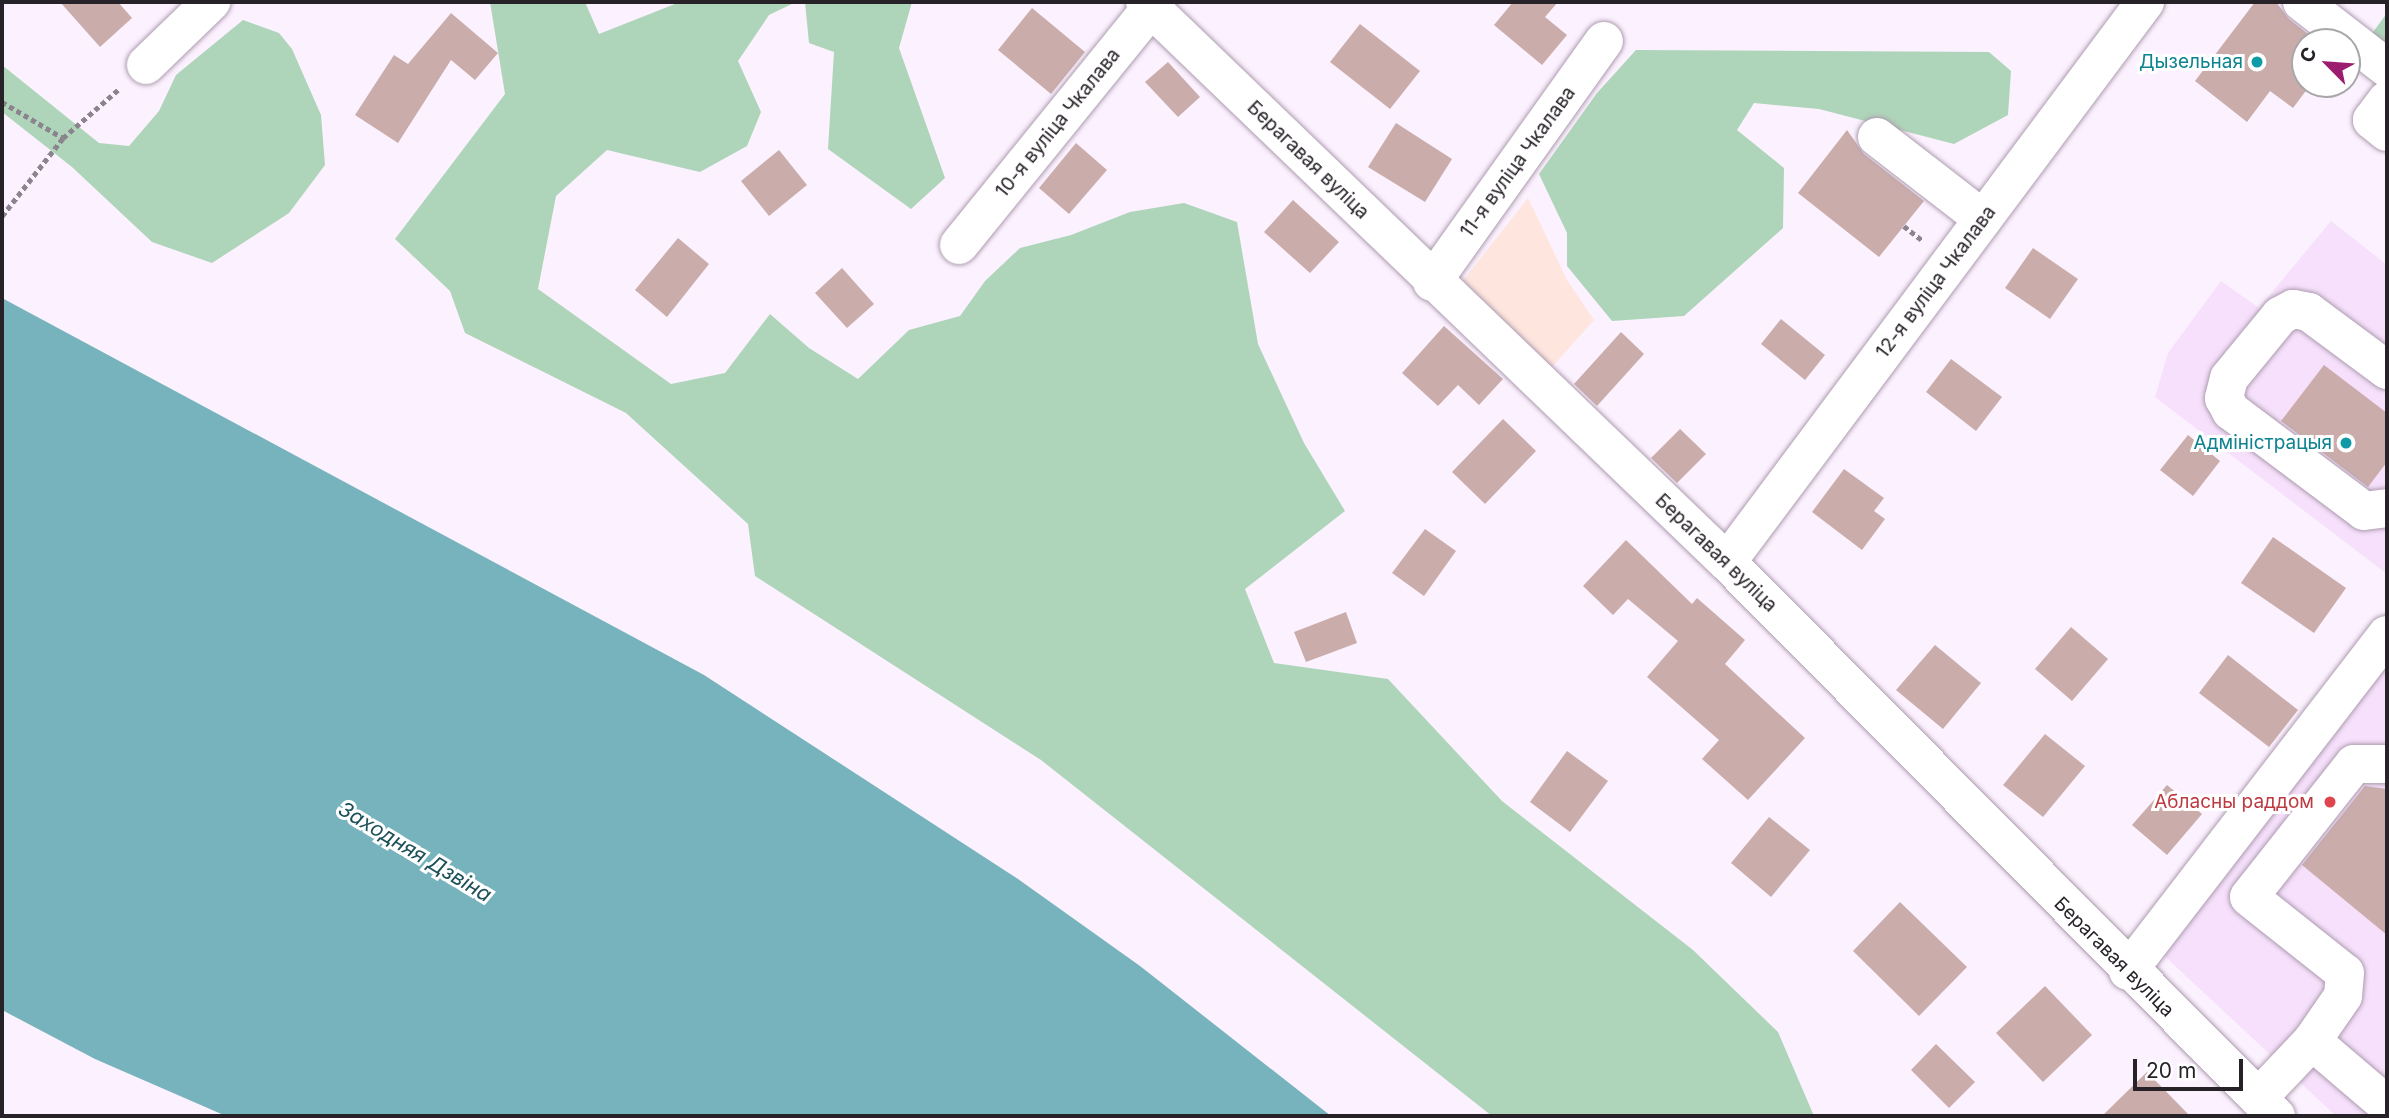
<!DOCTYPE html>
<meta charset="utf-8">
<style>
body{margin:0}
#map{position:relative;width:2389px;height:1118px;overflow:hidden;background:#fcf1fe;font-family:Inter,sans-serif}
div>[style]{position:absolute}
.industrial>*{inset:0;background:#fee5dd}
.built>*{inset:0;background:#f6e0fb}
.green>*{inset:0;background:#aed5b9}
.water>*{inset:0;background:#76b3bc}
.building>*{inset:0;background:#caadab}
.path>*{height:4.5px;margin-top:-2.25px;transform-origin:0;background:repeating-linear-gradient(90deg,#8b838d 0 5px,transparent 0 8.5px)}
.roads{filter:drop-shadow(0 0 2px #ad9cb0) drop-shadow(0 0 2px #ad9cb0)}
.minor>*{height:38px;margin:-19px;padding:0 19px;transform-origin:19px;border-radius:19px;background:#fff}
.dots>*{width:19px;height:19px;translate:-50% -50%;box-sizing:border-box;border:4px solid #fff;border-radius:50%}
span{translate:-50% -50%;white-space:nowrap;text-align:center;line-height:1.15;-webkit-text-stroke:6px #fff;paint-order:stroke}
.culture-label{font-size:19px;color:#0d838f}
.right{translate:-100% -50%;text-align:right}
.street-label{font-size:19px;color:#272128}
.health-label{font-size:19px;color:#be3a42}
.water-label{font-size:21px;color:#1b5058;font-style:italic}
.frame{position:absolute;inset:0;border:4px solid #272128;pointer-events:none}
.north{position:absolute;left:2291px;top:28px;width:70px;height:70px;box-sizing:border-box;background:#fff;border:2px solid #a9a6a9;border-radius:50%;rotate:295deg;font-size:19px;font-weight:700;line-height:28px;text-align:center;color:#272128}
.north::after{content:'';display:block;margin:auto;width:24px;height:32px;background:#9c1c70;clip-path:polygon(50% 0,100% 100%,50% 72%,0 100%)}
.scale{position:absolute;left:2133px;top:1059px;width:110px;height:32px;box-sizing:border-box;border:4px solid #272128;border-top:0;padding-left:9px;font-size:21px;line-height:24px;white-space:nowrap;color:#272128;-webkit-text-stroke:5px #fff;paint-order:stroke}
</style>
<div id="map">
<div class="industrial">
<i style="clip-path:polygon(1528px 198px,1567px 280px,1594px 320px,1551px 368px,1461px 283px)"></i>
</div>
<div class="built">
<i style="clip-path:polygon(2331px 221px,2387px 265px,2387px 574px,2155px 397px,2168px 353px,2221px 281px,2259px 308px)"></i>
<i style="clip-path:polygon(2387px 654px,2387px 1116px,2336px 1116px,2157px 949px)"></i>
</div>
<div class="green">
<i style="clip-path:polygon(490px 2px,585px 2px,599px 34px,680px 2px,796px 2px,769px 15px,738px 61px,761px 112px,747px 146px,700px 172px,607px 150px,556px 196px,538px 289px,671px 384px,725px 373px,770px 314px,809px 348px,858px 379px,909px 330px,960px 316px,985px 281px,1020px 248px,1071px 235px,1130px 212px,1184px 203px,1237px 222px,1258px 344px,1304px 443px,1345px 511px,1245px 589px,1274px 663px,1388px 679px,1502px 801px,1693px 950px,1778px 1032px,1814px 1116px,1492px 1116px,1041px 760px,755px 576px,748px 524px,626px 413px,465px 333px,450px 291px,395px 239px,505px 94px)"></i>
<i style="clip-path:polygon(805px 2px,912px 2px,899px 48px,945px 178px,911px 209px,828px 149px,834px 52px,809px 43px)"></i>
<i style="clip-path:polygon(2387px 13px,2387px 47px,2371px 35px)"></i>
<i style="clip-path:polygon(243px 20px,279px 33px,292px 49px,321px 115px,325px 165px,289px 213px,212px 263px,152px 242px,72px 167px,2px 112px,2px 65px,99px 143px,129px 146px,159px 111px,176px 75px)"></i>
<i style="clip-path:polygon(1636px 50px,1989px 52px,2011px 71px,2008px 115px,1954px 144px,1819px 109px,1754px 103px,1737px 130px,1784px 168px,1783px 228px,1684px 316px,1612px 321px,1567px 266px,1567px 233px,1539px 174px,1597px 93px)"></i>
</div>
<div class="water">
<i style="clip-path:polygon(2px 298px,704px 675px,1018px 879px,1140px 966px,1331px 1116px,226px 1116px,95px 1059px,2px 1010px)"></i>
</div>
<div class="building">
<i style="clip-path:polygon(60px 2px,118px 2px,132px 18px,100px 47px)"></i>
<i style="clip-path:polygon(1513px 2px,1558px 2px,1545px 17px,1567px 35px,1542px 65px,1494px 25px)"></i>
<i style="clip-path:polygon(2255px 2px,2276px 2px,2289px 19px,2318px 42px,2305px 42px,2305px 84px,2311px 84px,2293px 108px,2270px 91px,2247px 122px,2195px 81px)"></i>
<i style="clip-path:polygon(1032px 8px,1085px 52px,1051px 94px,998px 50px)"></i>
<i style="clip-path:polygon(451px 13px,498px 53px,475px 80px,451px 60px,398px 143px,355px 115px,394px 55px,408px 64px)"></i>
<i style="clip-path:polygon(1360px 24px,1420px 71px,1390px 109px,1330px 62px)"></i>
<i style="clip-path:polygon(1168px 62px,1200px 97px,1178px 117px,1145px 82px)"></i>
<i style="clip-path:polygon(1396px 123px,1452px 159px,1425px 202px,1368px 167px)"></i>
<i style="clip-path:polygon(1847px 130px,1864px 154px,1924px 201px,1879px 257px,1798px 193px)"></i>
<i style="clip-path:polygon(1076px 143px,1107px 170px,1069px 214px,1039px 188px)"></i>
<i style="clip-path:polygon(779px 150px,807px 185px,769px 216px,741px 181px)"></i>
<i style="clip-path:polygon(1293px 200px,1339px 242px,1310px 273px,1264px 232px)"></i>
<i style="clip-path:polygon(678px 238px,709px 264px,667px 317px,635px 290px)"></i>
<i style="clip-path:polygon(2033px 248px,2078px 279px,2050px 319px,2005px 288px)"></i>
<i style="clip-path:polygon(842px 268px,874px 304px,847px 328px,815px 293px)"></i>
<i style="clip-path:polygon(1781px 319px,1825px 355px,1805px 380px,1761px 344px)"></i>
<i style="clip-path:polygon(1444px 326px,1503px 379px,1479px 405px,1458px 385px,1438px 406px,1402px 373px)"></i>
<i style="clip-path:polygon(1621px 332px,1644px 354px,1597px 406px,1574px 384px)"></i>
<i style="clip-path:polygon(1951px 359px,2002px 397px,1976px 431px,1926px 392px)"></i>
<i style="clip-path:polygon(2324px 365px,2387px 413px,2387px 462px,2368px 487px,2281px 421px)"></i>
<i style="clip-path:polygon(1503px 419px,1536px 451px,1485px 504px,1452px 472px)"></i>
<i style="clip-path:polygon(1680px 429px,1706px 454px,1677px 483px,1651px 458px)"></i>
<i style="clip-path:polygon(2188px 435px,2220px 461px,2193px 496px,2160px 470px)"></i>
<i style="clip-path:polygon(1844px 469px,1884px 498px,1874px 511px,1885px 519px,1862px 550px,1812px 512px)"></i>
<i style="clip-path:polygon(1425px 529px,1456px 551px,1424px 596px,1392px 573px)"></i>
<i style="clip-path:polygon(2273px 537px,2346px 588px,2314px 633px,2241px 583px)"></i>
<i style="clip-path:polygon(1626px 540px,1692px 604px,1697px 598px,1745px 640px,1725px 664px,1805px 738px,1748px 800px,1702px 759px,1719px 740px,1647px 677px,1678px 641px,1628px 599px,1613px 615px,1583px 586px)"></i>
<i style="clip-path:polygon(1346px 612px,1357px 643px,1306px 662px,1294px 632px)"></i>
<i style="clip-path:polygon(2071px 627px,2108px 659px,2072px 701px,2035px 669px)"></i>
<i style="clip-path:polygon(1935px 645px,1981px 683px,1943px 729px,1896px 690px)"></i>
<i style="clip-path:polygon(2228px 655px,2298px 710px,2269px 747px,2199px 693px)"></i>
<i style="clip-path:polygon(2045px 734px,2085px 766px,2043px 817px,2003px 785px)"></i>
<i style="clip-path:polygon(1567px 751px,1608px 781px,1570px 832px,1530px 802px)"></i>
<i style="clip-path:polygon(2167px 785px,2202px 814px,2167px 855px,2132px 825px)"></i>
<i style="clip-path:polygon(2365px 786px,2387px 789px,2387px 935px,2302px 865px)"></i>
<i style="clip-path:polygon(1769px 817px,1810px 850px,1771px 897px,1731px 863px)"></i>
<i style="clip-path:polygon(1900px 902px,1967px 967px,1919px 1016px,1853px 951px)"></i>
<i style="clip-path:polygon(2045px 986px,2092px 1035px,2043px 1082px,1996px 1033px)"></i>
<i style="clip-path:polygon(1936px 1044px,1975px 1082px,1949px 1108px,1911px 1070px)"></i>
<i style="clip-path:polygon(2147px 1072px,2190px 1116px,2102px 1116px)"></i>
</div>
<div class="path">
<i style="left:2px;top:102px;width:71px;rotate:30.5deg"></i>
<i style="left:63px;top:138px;width:74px;rotate:-41.2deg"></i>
<i style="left:2px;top:216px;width:99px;rotate:-52deg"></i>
<i style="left:1904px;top:226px;width:23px;rotate:38deg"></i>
</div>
<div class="roads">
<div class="minor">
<i style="left:1145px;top:2px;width:808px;rotate:43.9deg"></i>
<i style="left:1727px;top:562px;width:780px;rotate:45.26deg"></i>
<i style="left:2302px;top:2px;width:108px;rotate:37.8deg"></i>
<i style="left:146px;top:65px;width:91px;rotate:-44.1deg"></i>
<i style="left:2387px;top:100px;width:25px;rotate:127deg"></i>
<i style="left:2372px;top:120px;width:19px;rotate:39deg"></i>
<i style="left:1877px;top:137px;width:134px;rotate:37.7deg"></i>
<i style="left:959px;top:245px;width:313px;rotate:-51deg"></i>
<i style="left:1432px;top:282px;width:296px;rotate:-54.5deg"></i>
<i style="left:2387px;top:370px;width:97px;rotate:-143.4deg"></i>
<i style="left:2309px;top:312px;width:16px;rotate:-169deg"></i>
<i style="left:2293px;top:309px;width:15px;rotate:152deg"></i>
<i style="left:2280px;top:316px;width:80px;rotate:129.4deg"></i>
<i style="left:2229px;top:378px;width:21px;rotate:104deg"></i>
<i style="left:2224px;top:398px;width:15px;rotate:62deg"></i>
<i style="left:2231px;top:411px;width:166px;rotate:36.9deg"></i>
<i style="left:2364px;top:511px;width:23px;rotate:-7deg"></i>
<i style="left:1727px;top:562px;width:699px;rotate:-53.26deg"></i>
<i style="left:2387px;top:764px;width:33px;rotate:180deg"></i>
<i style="left:2354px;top:764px;width:169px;rotate:128.3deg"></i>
<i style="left:2249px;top:897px;width:122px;rotate:38.4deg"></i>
<i style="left:2345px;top:973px;width:23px;rotate:95deg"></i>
<i style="left:2343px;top:996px;width:55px;rotate:124.6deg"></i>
<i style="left:2312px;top:1041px;width:99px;rotate:40.5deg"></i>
<i style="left:2128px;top:971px;width:424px;rotate:-52.4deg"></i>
<i style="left:2258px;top:1098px;width:79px;rotate:-46.5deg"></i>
</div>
</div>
<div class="dots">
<i style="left:2257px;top:62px;background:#0f9aa8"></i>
<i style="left:2346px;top:443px;background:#0f9aa8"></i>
<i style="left:2330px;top:802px;background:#e0444e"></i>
</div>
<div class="culture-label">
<span class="right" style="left:2243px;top:62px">Дызельная</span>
<span class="right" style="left:2332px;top:443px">Адміністрацыя</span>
</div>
<div class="street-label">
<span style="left:1058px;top:123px;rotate:-51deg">10-я вуліца Чкалава</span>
<span style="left:1308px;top:160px;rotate:44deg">Берагавая вуліца</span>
<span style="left:1518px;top:162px;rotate:-54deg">11-я вуліца Чкалава</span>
<span style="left:1936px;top:282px;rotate:-53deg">12-я вуліца Чкалава</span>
<span style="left:1716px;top:553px;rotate:44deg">Берагавая вуліца</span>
<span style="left:2114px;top:957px;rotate:45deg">Берагавая вуліца</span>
</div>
<div class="health-label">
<span class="right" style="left:2314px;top:802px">Абласны раддом</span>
</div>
<div class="water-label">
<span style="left:415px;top:852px;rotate:31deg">Заходняя Дзвіна</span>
</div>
<div class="frame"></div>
<div class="north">С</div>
<div class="scale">20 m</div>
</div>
